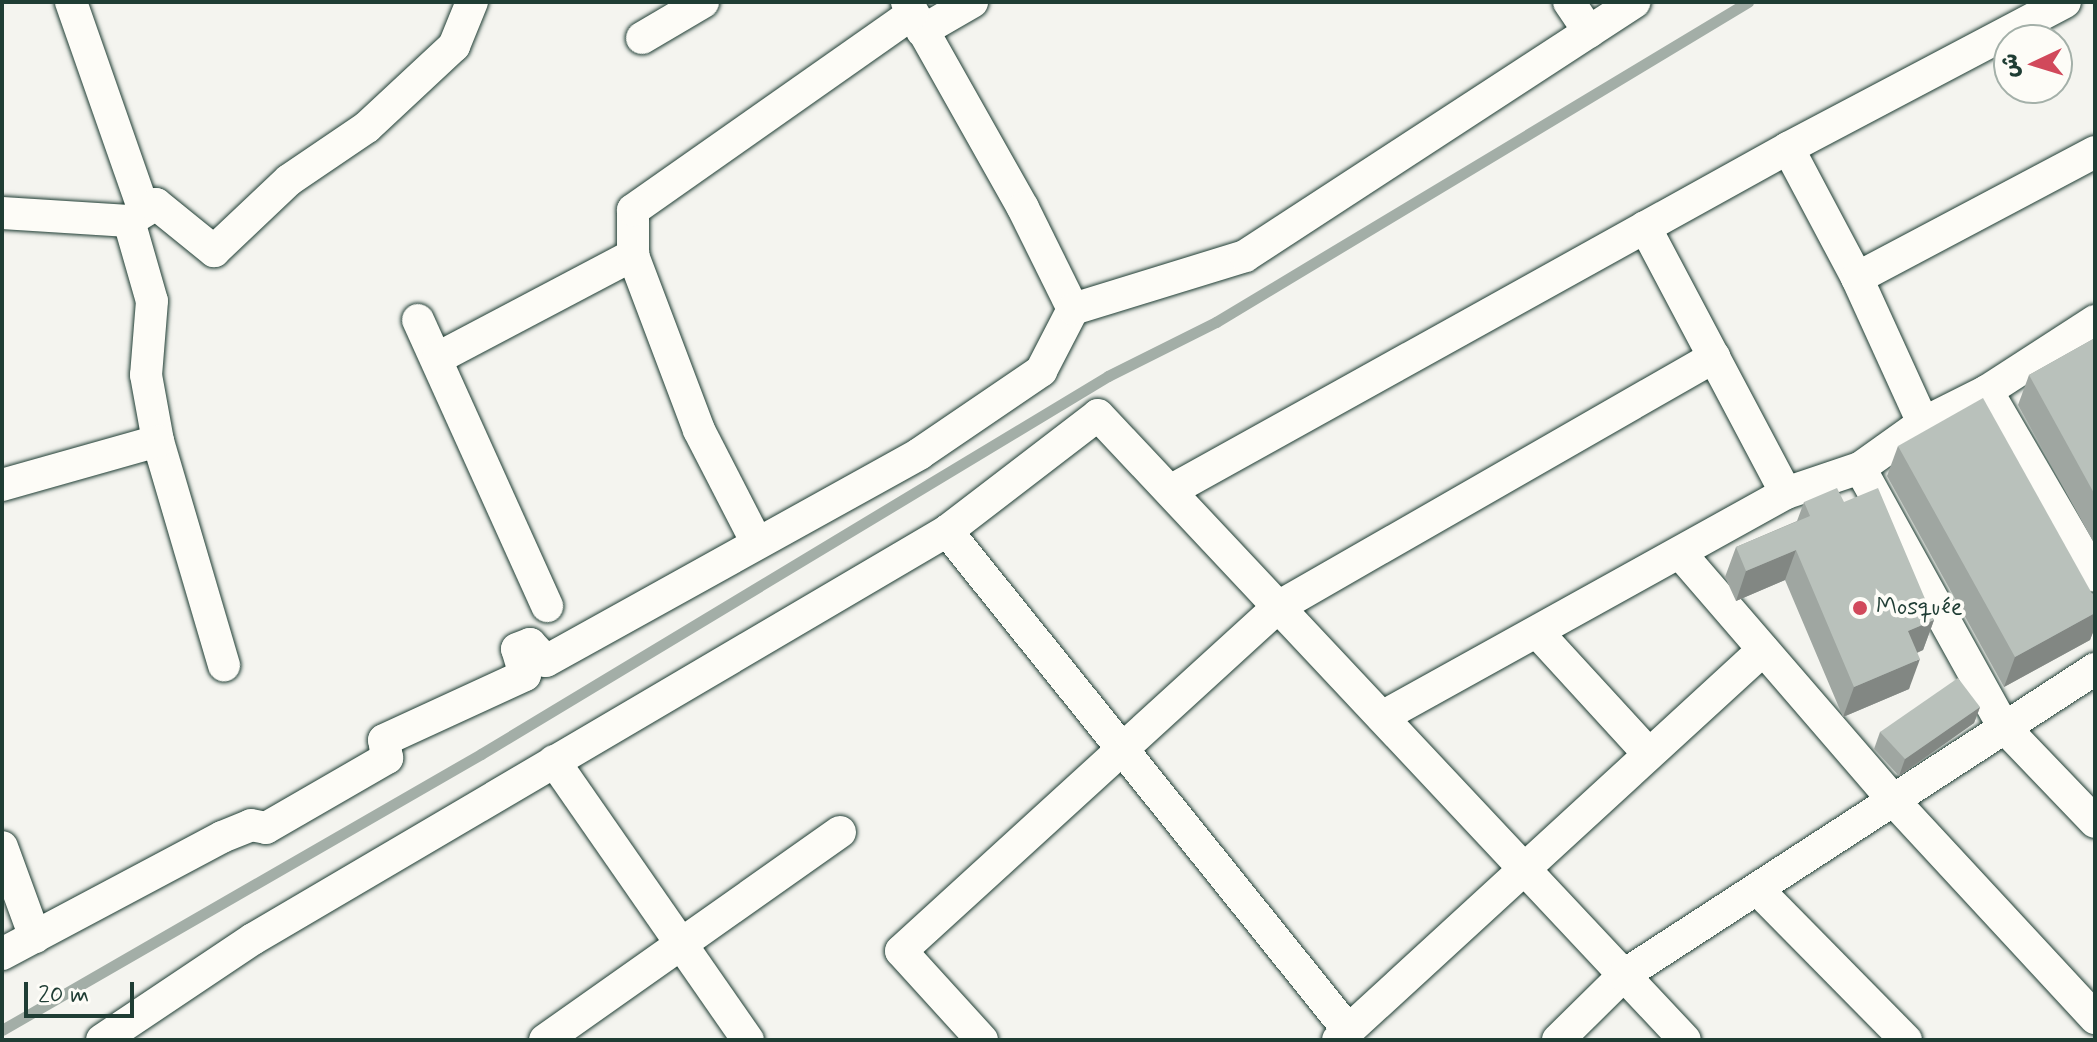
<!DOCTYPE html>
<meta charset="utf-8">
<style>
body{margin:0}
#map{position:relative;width:2097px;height:1042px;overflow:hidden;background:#f4f4ef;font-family:Mynerve,"Playpen Sans Arabic",sans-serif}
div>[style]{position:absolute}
.stream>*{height:11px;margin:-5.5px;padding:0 5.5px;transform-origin:5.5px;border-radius:5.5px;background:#a3aea7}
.roads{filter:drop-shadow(0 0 2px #1f3d34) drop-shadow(0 0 2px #1f3d34)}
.minor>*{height:32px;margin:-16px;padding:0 16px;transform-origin:16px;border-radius:16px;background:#fdfcf7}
.wall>*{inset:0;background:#9fa6a1}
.shaded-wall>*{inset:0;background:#828783}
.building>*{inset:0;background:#b9c1bb}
.dots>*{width:22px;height:22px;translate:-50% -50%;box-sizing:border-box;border:4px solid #fdfcf7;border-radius:50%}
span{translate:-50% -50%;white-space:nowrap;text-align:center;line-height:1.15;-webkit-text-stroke:8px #fdfcf7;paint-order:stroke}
.poi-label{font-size:24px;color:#1f3d34}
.left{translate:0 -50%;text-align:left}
.frame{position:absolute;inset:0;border:4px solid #1f3d34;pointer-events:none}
.north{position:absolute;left:1993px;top:24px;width:80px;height:80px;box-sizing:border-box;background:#fdfcf7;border:2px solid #a4b0a9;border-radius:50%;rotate:266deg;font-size:22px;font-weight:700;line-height:32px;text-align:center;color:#1f3d34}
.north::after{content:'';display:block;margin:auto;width:28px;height:36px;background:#d1495b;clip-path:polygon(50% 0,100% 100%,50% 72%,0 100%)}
.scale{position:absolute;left:24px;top:982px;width:110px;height:36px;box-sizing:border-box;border:4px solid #1f3d34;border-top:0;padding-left:10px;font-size:24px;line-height:28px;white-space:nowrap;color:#1f3d34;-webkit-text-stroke:6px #fdfcf7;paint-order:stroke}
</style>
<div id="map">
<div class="stream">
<i style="left:2px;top:1030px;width:553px;rotate:-29.95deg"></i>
<i style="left:481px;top:754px;width:732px;rotate:-31.08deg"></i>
<i style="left:1108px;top:376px;width:121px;rotate:-26.6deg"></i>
<i style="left:1216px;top:322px;width:621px;rotate:-31.03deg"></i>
</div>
<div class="roads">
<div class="minor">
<i style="left:71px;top:2px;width:221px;rotate:70.7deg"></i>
<i style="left:907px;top:2px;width:236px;rotate:60.6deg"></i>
<i style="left:1023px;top:208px;width:113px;rotate:63.7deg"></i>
<i style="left:1569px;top:2px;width:36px;rotate:56deg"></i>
<i style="left:922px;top:31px;width:58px;rotate:-30.1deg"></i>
<i style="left:642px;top:38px;width:71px;rotate:-30.5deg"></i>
<i style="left:1788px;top:148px;width:147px;rotate:62deg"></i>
<i style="left:1857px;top:278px;width:159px;rotate:65.5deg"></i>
<i style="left:2px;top:213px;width:127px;rotate:3.6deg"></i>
<i style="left:129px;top:221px;width:32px;rotate:-32deg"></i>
<i style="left:156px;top:204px;width:75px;rotate:39deg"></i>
<i style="left:214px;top:251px;width:103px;rotate:-43.4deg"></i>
<i style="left:289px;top:180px;width:94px;rotate:-34.2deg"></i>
<i style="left:367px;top:127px;width:119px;rotate:-43deg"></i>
<i style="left:454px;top:46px;width:48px;rotate:-67.8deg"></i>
<i style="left:129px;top:221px;width:83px;rotate:74deg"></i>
<i style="left:152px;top:301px;width:74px;rotate:94.6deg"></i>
<i style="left:146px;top:375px;width:67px;rotate:79.7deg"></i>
<i style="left:158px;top:441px;width:234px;rotate:73.6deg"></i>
<i style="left:1645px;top:227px;width:301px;rotate:62.1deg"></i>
<i style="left:1857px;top:278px;width:269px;rotate:-27.9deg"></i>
<i style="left:418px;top:320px;width:314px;rotate:65.7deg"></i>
<i style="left:438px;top:358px;width:221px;rotate:-27.8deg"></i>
<i style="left:1987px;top:391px;width:214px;rotate:59.7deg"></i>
<i style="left:1860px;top:468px;width:295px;rotate:61deg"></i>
<i style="left:2003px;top:726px;width:133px;rotate:46.2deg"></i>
<i style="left:2px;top:485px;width:162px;rotate:-15.8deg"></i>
<i style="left:1170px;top:491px;width:707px;rotate:-29.03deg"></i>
<i style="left:1788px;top:148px;width:313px;rotate:-27.8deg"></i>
<i style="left:947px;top:531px;width:640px;rotate:51.21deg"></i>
<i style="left:757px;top:543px;width:127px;rotate:-117.2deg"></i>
<i style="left:699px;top:430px;width:187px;rotate:-110.7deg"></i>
<i style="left:633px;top:255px;width:45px;rotate:-90deg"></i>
<i style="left:633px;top:210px;width:341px;rotate:-35.1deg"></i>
<i style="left:1680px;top:553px;width:328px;rotate:49.2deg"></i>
<i style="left:1894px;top:801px;width:296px;rotate:47.2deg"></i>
<i style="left:1538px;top:633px;width:164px;rotate:47.5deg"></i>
<i style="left:1382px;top:717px;width:462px;rotate:-29deg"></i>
<i style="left:1786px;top:493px;width:78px;rotate:-18.7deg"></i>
<i style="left:1860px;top:468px;width:77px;rotate:-35.5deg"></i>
<i style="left:1923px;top:423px;width:72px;rotate:-26.6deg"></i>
<i style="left:1987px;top:391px;width:129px;rotate:-32.9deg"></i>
<i style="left:554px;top:761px;width:340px;rotate:55.2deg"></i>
<i style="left:2px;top:847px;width:96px;rotate:69.9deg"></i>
<i style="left:1758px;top:890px;width:211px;rotate:45.4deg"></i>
<i style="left:2px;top:954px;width:249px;rotate:-28deg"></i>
<i style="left:222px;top:837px;width:31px;rotate:-22deg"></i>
<i style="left:251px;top:825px;width:15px;rotate:11deg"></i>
<i style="left:266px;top:828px;width:140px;rotate:-30deg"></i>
<i style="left:387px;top:758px;width:18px;rotate:-99deg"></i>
<i style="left:384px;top:740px;width:155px;rotate:-24.7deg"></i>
<i style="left:525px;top:675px;width:27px;rotate:-107deg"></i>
<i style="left:517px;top:649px;width:14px;rotate:-21deg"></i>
<i style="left:530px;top:644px;width:23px;rotate:47deg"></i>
<i style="left:546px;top:661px;width:427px;rotate:-29deg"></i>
<i style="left:919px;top:454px;width:148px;rotate:-34.2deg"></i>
<i style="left:1041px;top:371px;width:70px;rotate:-62.7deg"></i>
<i style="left:1073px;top:309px;width:180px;rotate:-17.1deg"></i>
<i style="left:1245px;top:256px;width:465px;rotate:-33.1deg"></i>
<i style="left:102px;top:1040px;width:182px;rotate:-33.8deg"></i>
<i style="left:253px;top:939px;width:805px;rotate:-30.45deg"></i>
<i style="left:947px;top:531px;width:190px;rotate:-37.5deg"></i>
<i style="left:1098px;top:415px;width:857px;rotate:46.8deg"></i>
<i style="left:545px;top:1040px;width:361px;rotate:-35.2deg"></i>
<i style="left:982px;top:1040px;width:120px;rotate:-132.3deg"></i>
<i style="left:901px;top:951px;width:510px;rotate:-42.38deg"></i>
<i style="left:1278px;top:607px;width:503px;rotate:-29.83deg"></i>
<i style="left:1338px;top:1040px;width:577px;rotate:-42.54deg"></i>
<i style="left:1558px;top:1040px;width:93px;rotate:-44.6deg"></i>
<i style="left:1624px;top:975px;width:562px;rotate:-33.01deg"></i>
</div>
</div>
<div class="wall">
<i style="clip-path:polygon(2095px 338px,2095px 545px,2018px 405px,2029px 375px)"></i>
<i style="clip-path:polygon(1898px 446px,2095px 599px,2095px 627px,2090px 640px,2004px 687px,1887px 476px)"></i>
<i style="clip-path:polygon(1804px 502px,1844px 502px,1934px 620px,1923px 650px,1917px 653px,1909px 689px,1843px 717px,1785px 580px,1736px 601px,1725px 577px,1736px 547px,1797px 521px)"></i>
<i style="clip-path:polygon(1980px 707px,1974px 723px,1899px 776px,1874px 749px,1880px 732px)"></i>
</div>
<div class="shaded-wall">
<i style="clip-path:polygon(1796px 550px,1785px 580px,1736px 601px,1746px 571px)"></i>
<i style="clip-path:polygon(2095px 613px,2095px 627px,2090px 640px,2004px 687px,2015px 657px)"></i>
<i style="clip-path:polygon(1934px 620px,1923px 650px,1897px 661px,1908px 631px)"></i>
<i style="clip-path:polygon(1920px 659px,1909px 689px,1843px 717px,1854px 687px)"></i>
<i style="clip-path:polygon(1980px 707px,1974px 723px,1899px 776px,1905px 759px)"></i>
</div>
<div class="building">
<i style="clip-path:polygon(2095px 338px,2095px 495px,2029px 375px)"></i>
<i style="clip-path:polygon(1983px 398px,2095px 599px,2095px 613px,2015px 657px,1898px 446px)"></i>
<i style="clip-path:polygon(1837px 488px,1844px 502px,1878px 488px,1934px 620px,1908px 631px,1920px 659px,1854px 687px,1796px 550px,1746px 571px,1736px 547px,1810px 516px,1804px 502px)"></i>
<i style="clip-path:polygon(1958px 678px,1980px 707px,1905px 759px,1880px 732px)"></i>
</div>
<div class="dots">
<i style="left:1860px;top:608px;background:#d1495b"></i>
</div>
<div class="poi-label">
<span class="left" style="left:1876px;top:608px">Mosquée</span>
</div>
<div class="frame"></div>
<div class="north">ش</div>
<div class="scale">20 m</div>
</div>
